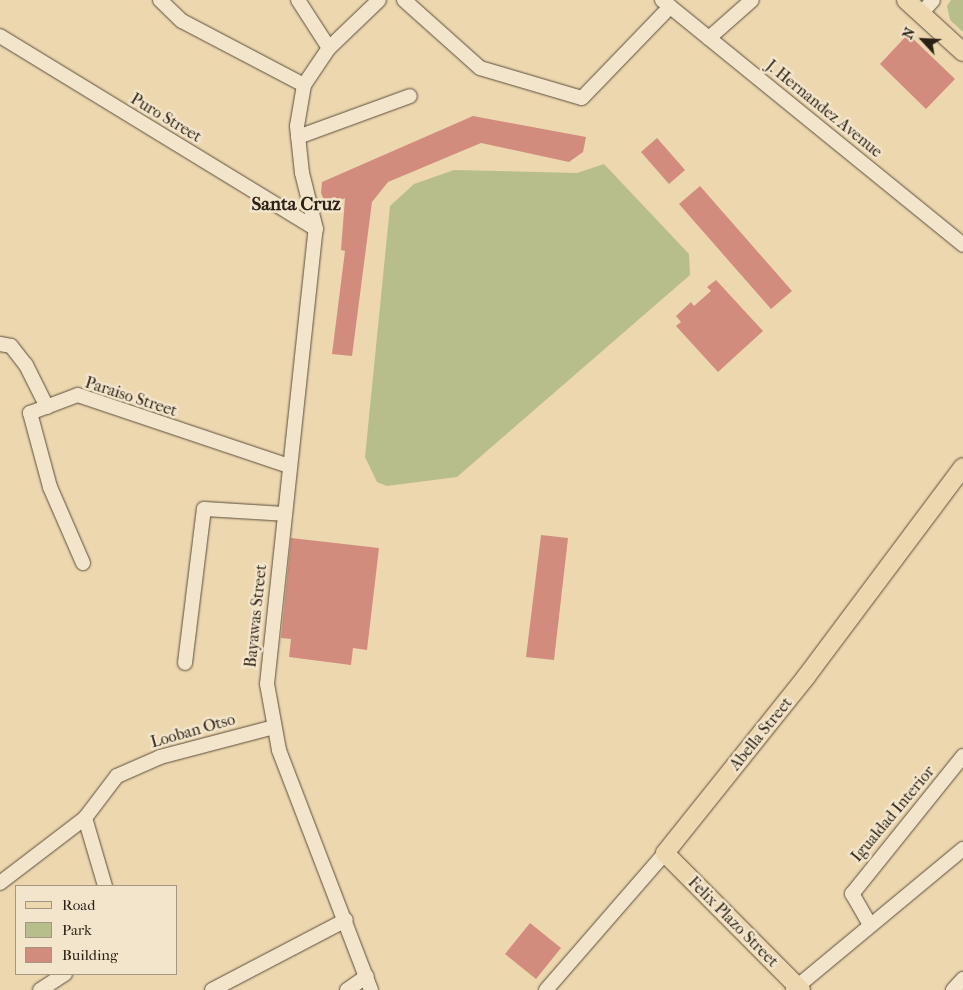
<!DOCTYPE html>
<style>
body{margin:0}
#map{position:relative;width:963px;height:990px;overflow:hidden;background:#edd7af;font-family:"IM FELL French Canon",serif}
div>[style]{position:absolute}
.green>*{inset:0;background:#b8be8b}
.building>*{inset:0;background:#d18c7e}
.roads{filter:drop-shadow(0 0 1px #5b4e3c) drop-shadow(0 0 1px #5b4e3c)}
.minor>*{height:14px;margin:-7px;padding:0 7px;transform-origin:7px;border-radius:7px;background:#f3e5cb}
.major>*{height:18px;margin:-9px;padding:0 9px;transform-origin:9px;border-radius:9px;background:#edd7af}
span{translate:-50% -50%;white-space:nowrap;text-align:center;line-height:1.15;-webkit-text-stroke:5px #f3e5cb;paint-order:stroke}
.street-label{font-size:16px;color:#2a2116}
.quarter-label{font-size:19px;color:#2a2116;font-weight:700}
.legend{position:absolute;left:15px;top:885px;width:162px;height:90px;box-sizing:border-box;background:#f3e5cb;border:1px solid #a39783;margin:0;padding:6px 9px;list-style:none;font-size:15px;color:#2a2116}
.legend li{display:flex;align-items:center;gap:10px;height:25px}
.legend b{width:25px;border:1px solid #a39783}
.north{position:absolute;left:898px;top:15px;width:50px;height:50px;-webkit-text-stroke:4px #f3e5cb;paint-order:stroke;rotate:295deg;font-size:14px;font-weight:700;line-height:20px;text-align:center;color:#2a2116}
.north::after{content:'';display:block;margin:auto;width:18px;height:22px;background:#2a2116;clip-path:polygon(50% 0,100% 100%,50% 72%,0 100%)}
</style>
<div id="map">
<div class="green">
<i style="clip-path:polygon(951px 0,963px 0,963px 32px,950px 20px,947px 6px)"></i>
<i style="clip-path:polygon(604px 164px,689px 254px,690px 275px,457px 477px,387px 486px,377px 482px,365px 457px,390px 206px,414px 184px,454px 170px,577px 173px)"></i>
</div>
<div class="building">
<i style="clip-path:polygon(908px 34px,955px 79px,926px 109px,880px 64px)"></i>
<i style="clip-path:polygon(473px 116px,586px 137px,583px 152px,569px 162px,481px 143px,388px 182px,372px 202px,352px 356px,332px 354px,345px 251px,341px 250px,345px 198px,327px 207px,321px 193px,322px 182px)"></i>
<i style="clip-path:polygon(657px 138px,685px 170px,669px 184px,641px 152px)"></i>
<i style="clip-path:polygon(700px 186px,792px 291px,771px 309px,679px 204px)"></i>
<i style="clip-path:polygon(716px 280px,763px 331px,718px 372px,676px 326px,681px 322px,676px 316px,691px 302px,694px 306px,711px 291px,707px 287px)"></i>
<i style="clip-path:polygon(541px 535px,568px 538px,554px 660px,526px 657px)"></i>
<i style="clip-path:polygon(291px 538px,379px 548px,367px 650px,353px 648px,351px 665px,289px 657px,291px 639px,281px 638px)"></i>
<i style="clip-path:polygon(530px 923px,561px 948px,536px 979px,505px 954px)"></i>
</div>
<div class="roads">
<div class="minor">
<i style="left:160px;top:0;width:30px;rotate:44deg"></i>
<i style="left:182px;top:21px;width:138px;rotate:27.7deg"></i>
<i style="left:298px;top:0;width:57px;rotate:57.1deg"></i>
<i style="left:404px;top:0;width:102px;rotate:41.8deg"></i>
<i style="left:480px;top:68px;width:106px;rotate:16.4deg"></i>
<i style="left:582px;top:98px;width:127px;rotate:-46deg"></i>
<i style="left:662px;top:0;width:388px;rotate:39.1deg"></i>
<i style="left:921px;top:14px;width:18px;rotate:-49deg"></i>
<i style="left:0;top:36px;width:370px;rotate:31.4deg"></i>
<i style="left:709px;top:38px;width:57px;rotate:-41.5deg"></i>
<i style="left:298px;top:137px;width:119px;rotate:-20.1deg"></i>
<i style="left:0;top:344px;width:11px;rotate:10deg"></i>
<i style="left:11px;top:346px;width:24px;rotate:52deg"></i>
<i style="left:26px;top:365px;width:47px;rotate:63.4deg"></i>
<i style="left:83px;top:563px;width:83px;rotate:-113.5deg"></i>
<i style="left:50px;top:487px;width:77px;rotate:-105.1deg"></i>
<i style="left:30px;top:413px;width:51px;rotate:-20.6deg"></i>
<i style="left:78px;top:395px;width:223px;rotate:18.6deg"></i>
<i style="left:185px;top:663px;width:155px;rotate:-83deg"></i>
<i style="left:204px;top:509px;width:81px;rotate:3.5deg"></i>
<i style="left:85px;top:818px;width:71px;rotate:73.6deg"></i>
<i style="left:0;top:883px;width:107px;rotate:-37.4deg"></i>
<i style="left:85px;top:818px;width:53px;rotate:-52.7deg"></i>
<i style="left:117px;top:776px;width:47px;rotate:-23.8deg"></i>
<i style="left:160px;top:757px;width:118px;rotate:-14.7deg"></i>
<i style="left:869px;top:923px;width:34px;rotate:-120deg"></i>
<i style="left:852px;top:894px;width:177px;rotate:-51.2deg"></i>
<i style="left:40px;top:990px;width:30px;rotate:-33deg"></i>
<i style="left:212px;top:990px;width:151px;rotate:-27.6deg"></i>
<i style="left:347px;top:990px;width:24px;rotate:-35deg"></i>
<i style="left:371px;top:990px;width:257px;rotate:-111deg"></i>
<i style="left:279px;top:750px;width:67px;rotate:-100.3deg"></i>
<i style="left:267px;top:684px;width:458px;rotate:-83.9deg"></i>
<i style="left:316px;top:229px;width:58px;rotate:-104deg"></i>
<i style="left:302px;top:173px;width:47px;rotate:-96.1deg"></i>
<i style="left:297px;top:126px;width:42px;rotate:-80.3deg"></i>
<i style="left:304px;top:85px;width:45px;rotate:-56deg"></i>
<i style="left:329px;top:48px;width:69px;rotate:-43.8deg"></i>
<i style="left:546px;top:990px;width:181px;rotate:-49deg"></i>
<i style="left:793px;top:990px;width:221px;rotate:-39.7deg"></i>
<i style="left:953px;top:990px;width:15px;rotate:-48deg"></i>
</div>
<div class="major">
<i style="left:906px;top:0;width:77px;rotate:42.4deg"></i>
<i style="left:801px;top:990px;width:193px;rotate:-134.8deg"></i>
<i style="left:665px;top:853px;width:226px;rotate:-51.3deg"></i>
<i style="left:806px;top:677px;width:262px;rotate:-53.2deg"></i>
</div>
</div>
<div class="street-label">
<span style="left:824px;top:109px;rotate:39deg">J. Hernandez Avenue</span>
<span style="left:166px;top:118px;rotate:31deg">Puro Street</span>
<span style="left:131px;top:397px;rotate:18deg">Paraiso Street</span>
<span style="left:256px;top:616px;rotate:-84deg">Bayawas Street</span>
<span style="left:193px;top:731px;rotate:-16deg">Looban Otso</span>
<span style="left:761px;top:734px;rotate:-51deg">Abella Street</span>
<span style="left:893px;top:814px;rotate:-50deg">Igualdad Interior</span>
<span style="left:733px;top:922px;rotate:45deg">Felix Plazo Street</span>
</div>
<div class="quarter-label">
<span style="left:296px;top:205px">Santa Cruz</span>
</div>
<ul class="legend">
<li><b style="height:6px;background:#edd7af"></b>Road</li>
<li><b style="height:14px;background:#b8be8b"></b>Park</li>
<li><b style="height:14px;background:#d18c7e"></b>Building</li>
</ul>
<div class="north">N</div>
</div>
